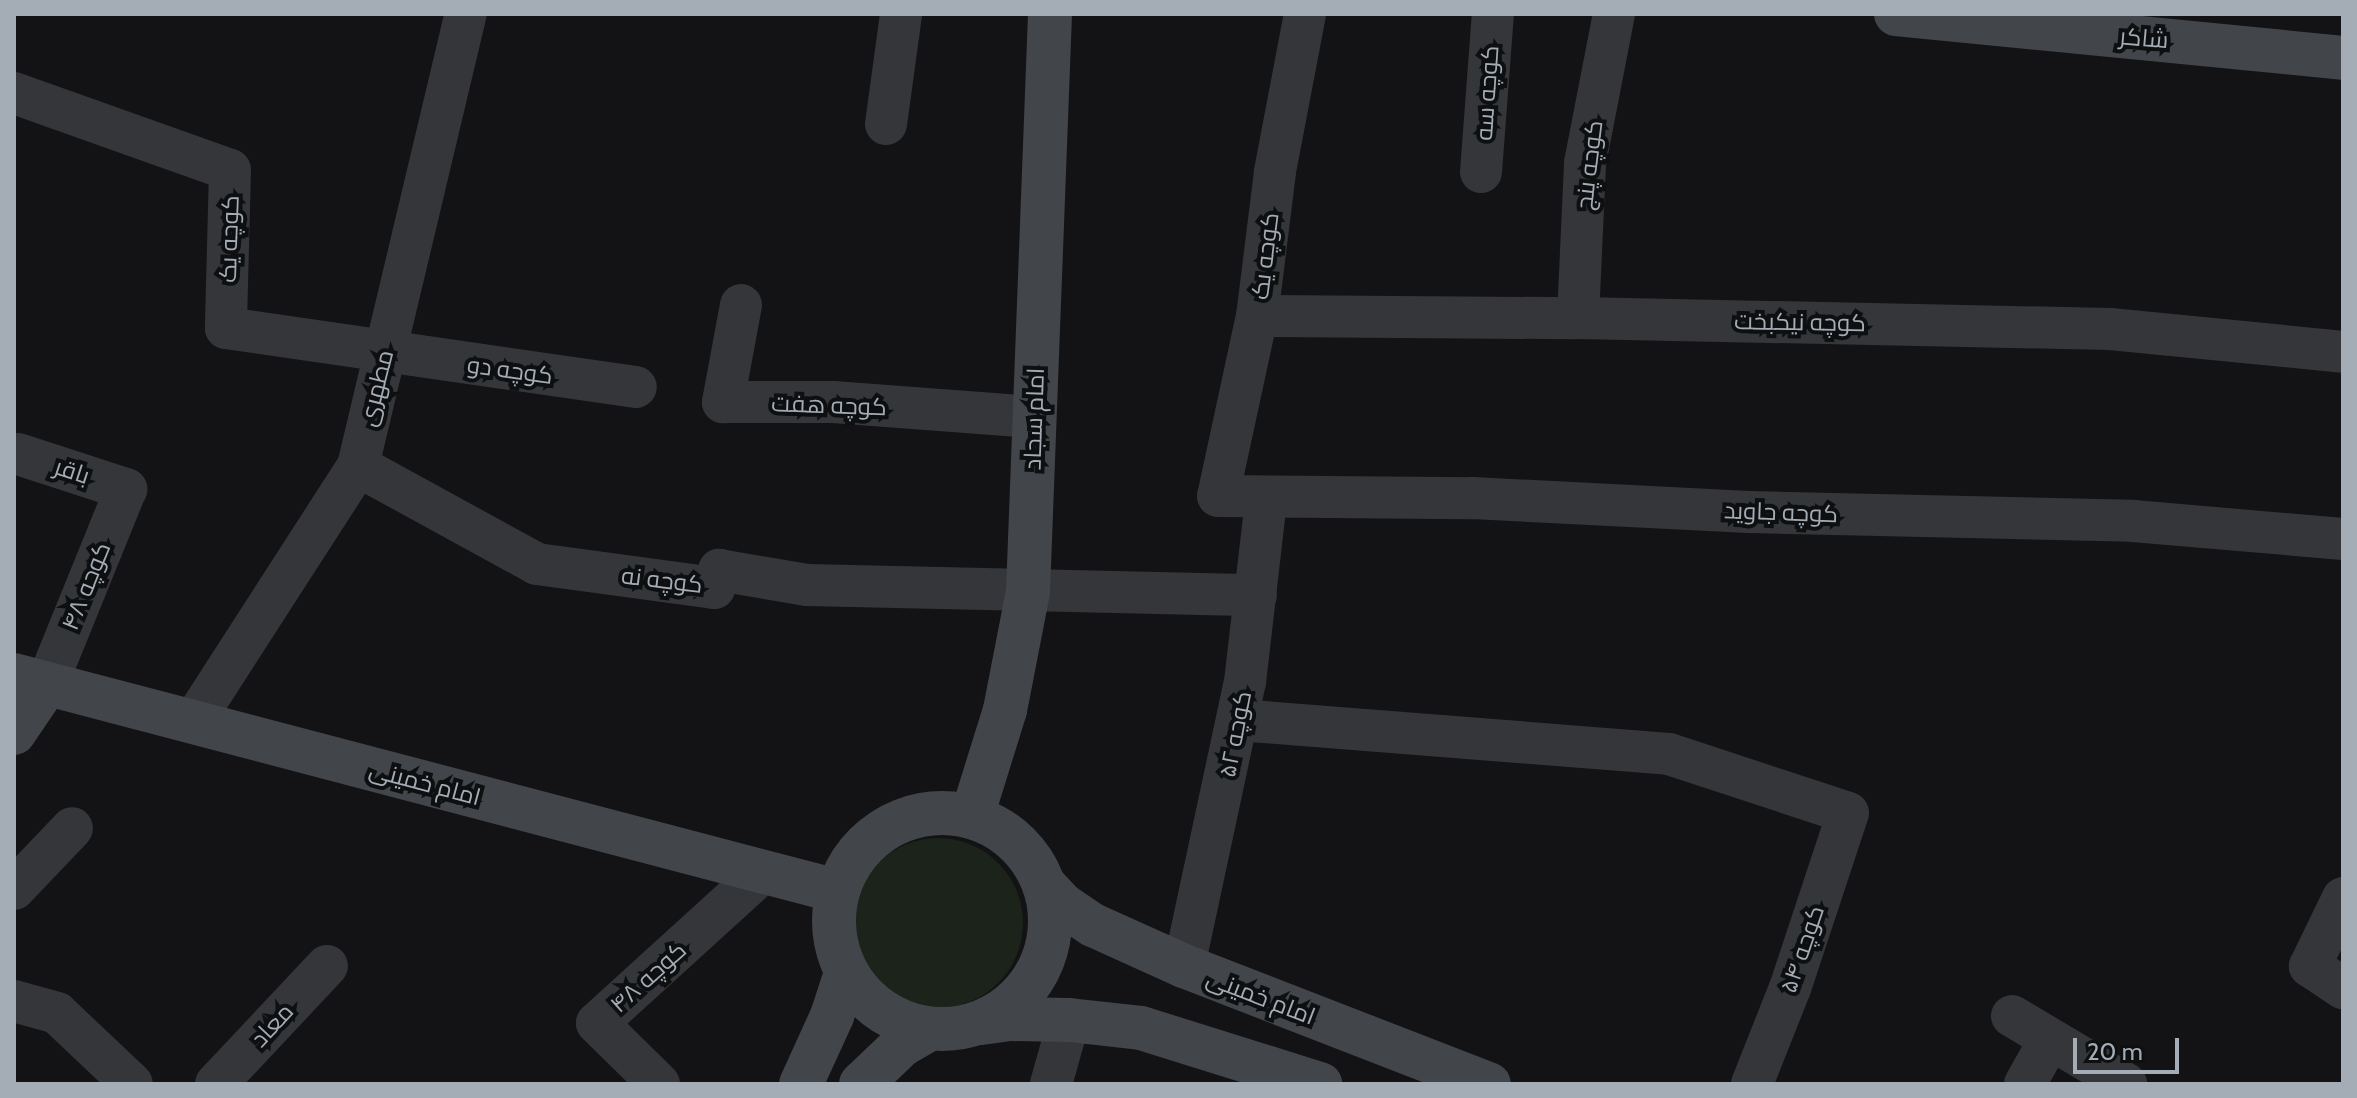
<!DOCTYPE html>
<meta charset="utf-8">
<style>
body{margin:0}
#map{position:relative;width:2357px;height:1098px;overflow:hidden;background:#131315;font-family:Cabin,Cairo,sans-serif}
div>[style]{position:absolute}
.green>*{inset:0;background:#1b231b}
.round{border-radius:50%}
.street>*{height:42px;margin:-21px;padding:0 21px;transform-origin:21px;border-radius:21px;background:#34363a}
.secondary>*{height:44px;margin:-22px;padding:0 22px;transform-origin:22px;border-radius:22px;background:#42454a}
.secondary>.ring{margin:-22px;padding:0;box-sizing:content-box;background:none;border:44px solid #42454a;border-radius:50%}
span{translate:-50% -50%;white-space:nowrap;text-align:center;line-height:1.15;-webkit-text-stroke:8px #0e0f10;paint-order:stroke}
.street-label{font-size:24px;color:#a4acb6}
.frame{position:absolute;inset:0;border:16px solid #a4acb6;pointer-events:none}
.scale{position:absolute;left:2073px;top:1038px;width:106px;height:36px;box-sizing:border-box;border:4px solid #a4acb6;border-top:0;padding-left:10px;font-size:24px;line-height:28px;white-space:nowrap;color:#a4acb6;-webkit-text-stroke:6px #0e0f10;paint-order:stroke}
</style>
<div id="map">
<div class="green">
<i class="round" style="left:853px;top:838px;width:170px;height:170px"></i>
</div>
<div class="street">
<i style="left:1305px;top:14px;width:161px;rotate:100.8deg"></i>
<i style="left:1275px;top:172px;width:145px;rotate:97.1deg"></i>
<i style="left:1257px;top:316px;width:184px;rotate:102.2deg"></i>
<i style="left:1218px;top:496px;width:254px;rotate:0.5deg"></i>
<i style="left:1472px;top:498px;width:277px;rotate:2.9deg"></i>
<i style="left:1749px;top:512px;width:384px;rotate:1.3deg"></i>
<i style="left:2133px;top:521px;width:211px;rotate:4.9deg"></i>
<i style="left:14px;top:93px;width:229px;rotate:19.6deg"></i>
<i style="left:230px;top:170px;width:158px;rotate:91.5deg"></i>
<i style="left:226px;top:328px;width:414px;rotate:8.2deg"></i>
<i style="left:886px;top:124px;width:111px;rotate:-82.2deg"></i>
<i style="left:1481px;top:172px;width:158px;rotate:-85.7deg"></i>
<i style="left:741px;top:305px;width:99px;rotate:100.5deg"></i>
<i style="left:723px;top:402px;width:110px"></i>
<i style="left:833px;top:402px;width:201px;rotate:4.3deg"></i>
<i style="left:1257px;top:316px;width:321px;rotate:0.4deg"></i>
<i style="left:1578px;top:318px;width:532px;rotate:1.18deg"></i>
<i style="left:2110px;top:329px;width:234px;rotate:5.6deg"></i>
<i style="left:1578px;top:318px;width:155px;rotate:-87.4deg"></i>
<i style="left:1585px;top:163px;width:152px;rotate:-79deg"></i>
<i style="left:18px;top:454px;width:114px;rotate:18deg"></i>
<i style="left:126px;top:489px;width:210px;rotate:112.1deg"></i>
<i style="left:358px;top:466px;width:204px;rotate:28.7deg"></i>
<i style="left:537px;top:564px;width:179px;rotate:7.7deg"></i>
<i style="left:714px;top:588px;width:19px;rotate:-74deg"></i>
<i style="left:719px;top:570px;width:89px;rotate:9.7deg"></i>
<i style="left:807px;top:585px;width:449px;rotate:1.3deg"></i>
<i style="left:1238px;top:720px;width:432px;rotate:4.5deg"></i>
<i style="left:1669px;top:754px;width:188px;rotate:18.2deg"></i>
<i style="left:1848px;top:813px;width:184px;rotate:108.3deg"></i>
<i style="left:1790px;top:988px;width:103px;rotate:111.6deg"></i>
<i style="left:193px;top:722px;width:305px;rotate:-57.2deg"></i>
<i style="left:358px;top:466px;width:465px;rotate:-76.6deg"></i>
<i style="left:14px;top:889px;width:84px;rotate:-46.4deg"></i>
<i style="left:2343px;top:898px;width:76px;rotate:115.9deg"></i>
<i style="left:2310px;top:966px;width:40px;rotate:34deg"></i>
<i style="left:1184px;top:966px;width:290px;rotate:-77.9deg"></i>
<i style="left:1245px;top:682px;width:183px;rotate:-83.4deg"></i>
<i style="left:14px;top:1001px;width:45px;rotate:15.6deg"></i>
<i style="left:57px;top:1013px;width:103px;rotate:43.4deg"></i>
<i style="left:2012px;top:1016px;width:133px;rotate:30.8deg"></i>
<i style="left:216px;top:1084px;width:162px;rotate:-46.8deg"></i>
<i style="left:659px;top:1084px;width:87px;rotate:-135.5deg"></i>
<i style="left:597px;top:1023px;width:224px;rotate:-42.3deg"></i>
<i style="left:1051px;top:1084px;width:66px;rotate:-74.3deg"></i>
<i style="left:2025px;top:1084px;width:51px;rotate:-60.9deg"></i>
</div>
<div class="secondary">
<i style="left:1896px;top:14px;width:449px;rotate:5.6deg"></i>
<i style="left:14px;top:675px;width:851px;rotate:14.71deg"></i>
<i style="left:14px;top:733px;width:59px;rotate:-56deg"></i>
<i class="ring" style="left:834px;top:813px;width:172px;height:172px"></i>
<i style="left:972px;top:816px;width:111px;rotate:-72.7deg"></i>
<i style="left:1005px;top:710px;width:120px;rotate:-79deg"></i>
<i style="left:1028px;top:592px;width:578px;rotate:-87.82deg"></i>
<i style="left:1046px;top:887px;width:25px;rotate:47deg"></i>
<i style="left:1063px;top:905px;width:36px;rotate:34deg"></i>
<i style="left:1093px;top:925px;width:100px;rotate:24.3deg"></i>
<i style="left:1184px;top:966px;width:327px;rotate:21.2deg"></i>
<i style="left:981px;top:1023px;width:29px;rotate:-8deg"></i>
<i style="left:1010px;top:1019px;width:59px;rotate:1deg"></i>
<i style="left:1069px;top:1020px;width:72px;rotate:6.3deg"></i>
<i style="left:1141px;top:1028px;width:188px;rotate:17.4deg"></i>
<i style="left:801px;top:1084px;width:75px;rotate:-65.5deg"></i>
<i style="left:832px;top:1016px;width:45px;rotate:-72deg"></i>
<i style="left:861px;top:1084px;width:57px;rotate:-43.6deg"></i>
<i style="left:902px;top:1045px;width:32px;rotate:-30deg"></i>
</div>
<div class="street-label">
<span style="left:2144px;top:38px;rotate:5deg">شاکر</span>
<span style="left:1487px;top:93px;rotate:-86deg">کوچه سه</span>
<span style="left:1589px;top:165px;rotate:-83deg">کوچه پنج</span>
<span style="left:229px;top:239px;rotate:-88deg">کوچه یک</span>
<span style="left:1265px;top:256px;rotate:-83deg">کوچه یک</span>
<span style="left:1800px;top:322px;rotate:1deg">کوچه نیکبخت</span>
<span style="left:510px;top:370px;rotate:8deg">کوچه دو</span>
<span style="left:376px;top:388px;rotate:-76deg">مطهری</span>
<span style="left:829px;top:405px;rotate:2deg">کوچه هفت</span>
<span style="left:1034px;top:419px;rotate:-88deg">امام سجاد</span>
<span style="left:72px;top:471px;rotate:18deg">باقر</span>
<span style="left:1781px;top:512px;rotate:2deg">کوچه جاوید</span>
<span style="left:662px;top:580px;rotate:7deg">کوچه نه</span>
<span style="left:86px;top:586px;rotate:-68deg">کوچه ۴۸</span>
<span style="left:1235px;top:734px;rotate:-79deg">کوچه ۵۲</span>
<span style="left:425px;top:783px;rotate:15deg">امام خمینی</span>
<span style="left:1802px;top:949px;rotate:-71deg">کوچه ۵۴</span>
<span style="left:648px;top:977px;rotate:-42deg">کوچه ۴۸</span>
<span style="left:1261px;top:997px;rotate:21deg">امام خمینی</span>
<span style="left:272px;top:1025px;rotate:-47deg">معاد</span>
</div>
<div class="frame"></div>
<div class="scale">20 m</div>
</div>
